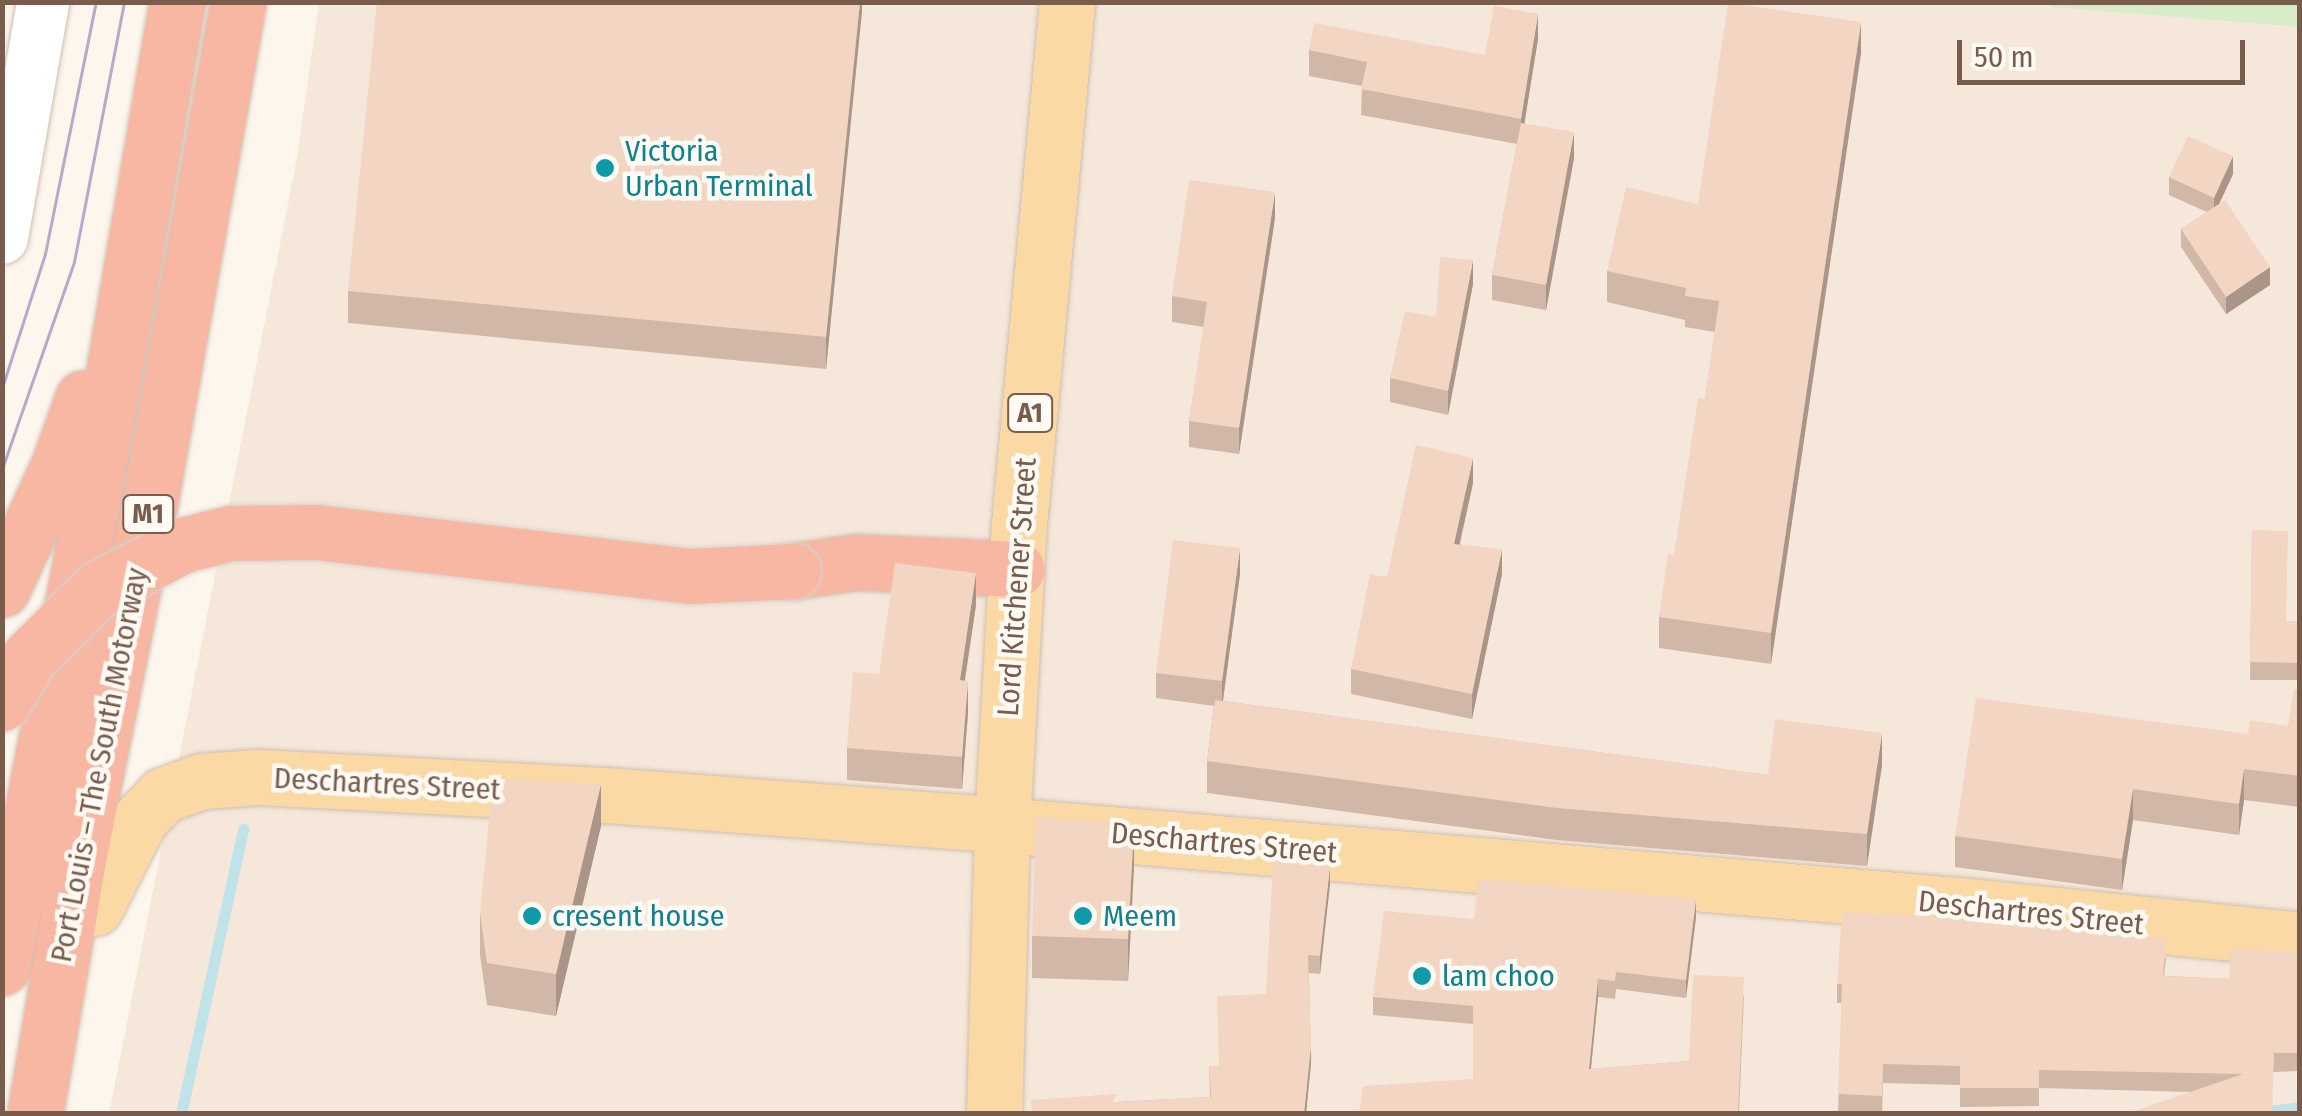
<!DOCTYPE html>
<meta charset="utf-8">
<style>
body{margin:0}
#map{position:relative;width:2302px;height:1116px;overflow:hidden;background:#fdf6ec;font-family:"Fira Sans Condensed",sans-serif}
div>[style]{position:absolute}
.residential>*{inset:0;background:#f5e8da}
.green>*{inset:0;background:#d8ecc9}
.stream>*{height:11px;margin:-5.5px;padding:0 5.5px;transform-origin:5.5px;border-radius:5.5px;background:#bfe3e8}
.roads{filter:drop-shadow(0 0 2px #d1beb0) drop-shadow(0 0 2px #d1beb0)}
.minor>*{height:52px;margin:-26px;padding:0 26px;transform-origin:26px;border-radius:26px;background:#fff}
.major>*{height:55px;margin:-27.5px;padding:0 27.5px;transform-origin:27.5px;border-radius:27.5px;background:#fbd9a5}
.highway>*{height:55px;margin:-27.5px;padding:0 27.5px;transform-origin:27.5px;border-radius:27.5px;background:#f7b7a3}
.tram>*{height:2.5px;margin:-1.25px;padding:0 1.25px;transform-origin:1.25px;border-radius:1.25px;background:#b9a8c9}
.bridges{filter:drop-shadow(0 0 2px #dad1cd) drop-shadow(0 0 2px #dad1cd)}
.highway-bridge>*{height:55px;margin:-27.5px;padding:0 27.5px;transform-origin:27.5px;border-radius:27.5px;background:#f7b7a3}
.wall>*{inset:0;background:#d1b7a8}
.shaded-wall>*{inset:0;background:#aa9588}
.building>*{inset:0;background:#f3d5c3}
.dots>*{width:28px;height:28px;translate:-50% -50%;box-sizing:border-box;border:5px solid #fffaf3;border-radius:50%}
span{translate:-50% -50%;white-space:nowrap;text-align:center;line-height:1.15;-webkit-text-stroke:9px #fffaf3;paint-order:stroke}
.shield-label span{padding:2px 8px;background:#fffaf3;border:2px solid;border-radius:8px;-webkit-text-stroke-width:0}
.shield-label{font-size:28px;color:#7a5c4d;font-weight:700}
.culture-label{font-size:30px;color:#0d838f}
.left{translate:0 -50%;text-align:left}
.street-label{font-size:30px;color:#7a5c4d}
.frame{position:absolute;inset:0;border:5px solid #7a5c4d;pointer-events:none}
.scale{position:absolute;left:1957px;top:40px;width:288px;height:45px;box-sizing:border-box;border:5px solid #7a5c4d;border-top:0;padding-left:12px;font-size:30px;line-height:35px;white-space:nowrap;color:#7a5c4d;-webkit-text-stroke:8px #fffaf3;paint-order:stroke}
</style>
<div id="map">
<div class="residential">
<i style="clip-path:polygon(319px 3px,2299px 3px,2299px 1113px,109px 1114px,296px 163px)"></i>
</div>
<div class="green">
<i style="clip-path:polygon(2054px 2px,2299px 3px,2299px 27px,2053px 7px)"></i>
</div>
<div class="stream">
<i style="left:181px;top:1114px;width:292px;rotate:-77.7deg"></i>
<i style="left:2247px;top:1114px;width:53px;rotate:-7.5deg"></i>
</div>
<div class="roads">
<div class="minor">
<i style="left:2px;top:238px;width:240px;rotate:-80.1deg"></i>
</div>
<div class="major">
<i style="left:95px;top:908px;width:100px;rotate:-63.2deg"></i>
<i style="left:140px;top:819px;width:33px;rotate:-46deg"></i>
<i style="left:163px;top:795px;width:41px;rotate:-19.7deg"></i>
<i style="left:202px;top:781px;width:56px;rotate:-4.1deg"></i>
<i style="left:258px;top:777px;width:348px;rotate:3deg"></i>
<i style="left:606px;top:795px;width:397px;rotate:4.3deg"></i>
<i style="left:1002px;top:825px;width:958px;rotate:4.79deg"></i>
<i style="left:1957px;top:905px;width:345px;rotate:5.8deg"></i>
<i style="left:994px;top:1114px;width:289px;rotate:-88.4deg"></i>
<i style="left:1002px;top:825px;width:301px;rotate:-86.8deg"></i>
<i style="left:1019px;top:524px;width:524px;rotate:-84.75deg"></i>
</div>
<div class="highway">
<i style="left:793px;top:571px;width:64px;rotate:-8.1deg"></i>
<i style="left:856px;top:562px;width:161px;rotate:2.5deg"></i>
<i style="left:2px;top:589px;width:136px;rotate:-65.3deg"></i>
<i style="left:59px;top:465px;width:71px;rotate:-70.3deg"></i>
<i style="left:2px;top:967px;width:434px;rotate:-79deg"></i>
<i style="left:85px;top:541px;width:547px;rotate:-80.31deg"></i>
<i style="left:35px;top:1114px;width:264px;rotate:-80.4deg"></i>
<i style="left:79px;top:854px;width:360px;rotate:-78.6deg"></i>
<i style="left:150px;top:501px;width:507px;rotate:-80deg"></i>
</div>
</div>
<div class="tram">
<i style="left:2px;top:388px;width:141px;rotate:-72.2deg"></i>
<i style="left:45px;top:254px;width:257px;rotate:-78.6deg"></i>
<i style="left:2px;top:469px;width:219px;rotate:-70.8deg"></i>
<i style="left:74px;top:262px;width:265px;rotate:-79.1deg"></i>
</div>
<div class="bridges">
<div class="highway-bridge">
<i style="left:2px;top:703px;width:55px;rotate:-59.2deg"></i>
<i style="left:30px;top:656px;width:95px;rotate:-44.6deg"></i>
<i style="left:98px;top:589px;width:96px;rotate:-27.4deg"></i>
<i style="left:183px;top:545px;width:49px;rotate:-14.3deg"></i>
<i style="left:230px;top:533px;width:86px;rotate:-0.7deg"></i>
<i style="left:316px;top:532px;width:377px;rotate:6.7deg"></i>
<i style="left:690px;top:576px;width:103px;rotate:-2.8deg"></i>
</div>
</div>
<div class="wall">
<i style="clip-path:polygon(862px 2px,826px 369px,348px 323px,348px 291px)"></i>
<i style="clip-path:polygon(1538px 39px,1524px 123px,1574px 158px,1546px 310px,1492px 300px,1492px 275px,1517px 144px,1361px 115px,1362px 86px,1309px 76px,1309px 50px,1485px 55px)"></i>
<i style="clip-path:polygon(1861px 53px,1771px 664px,1659px 648px,1659px 617px,1674px 555px,1705px 399px,1715px 332px,1685px 327px,1685px 320px,1607px 302px,1607px 271px,1698px 204px)"></i>
<i style="clip-path:polygon(2233px 174px,2219px 204px,2270px 285px,2226px 314px,2181px 247px,2181px 229px,2207px 212px,2169px 195px,2169px 177px)"></i>
<i style="clip-path:polygon(1275px 218px,1239px 454px,1189px 447px,1189px 421px,1204px 327px,1172px 322px,1172px 296px)"></i>
<i style="clip-path:polygon(1473px 284px,1448px 415px,1390px 402px,1390px 378px,1436px 317px)"></i>
<i style="clip-path:polygon(1473px 483px,1460px 544px,1502px 574px,1472px 719px,1351px 694px,1351px 669px,1387px 577px)"></i>
<i style="clip-path:polygon(2252px 530px,2286px 621px,2300px 621px,2300px 680px,2250px 680px)"></i>
<i style="clip-path:polygon(1240px 574px,1223px 701px,1768px 775px,1882px 765px,1867px 866px,1557px 840px,1207px 793px,1207px 761px,1214px 706px,1156px 698px,1156px 673px)"></i>
<i style="clip-path:polygon(976px 605px,965px 680px,968px 713px,962px 789px,847px 780px,847px 748px,879px 674px)"></i>
<i style="clip-path:polygon(2300px 690px,2300px 807px,2244px 800px,2239px 835px,2133px 820px,2122px 890px,1955px 867px,1955px 836px,2248px 734px,2288px 726px)"></i>
<i style="clip-path:polygon(601px 826px,556px 1016px,487px 1005px,480px 955px,480px 913px)"></i>
<i style="clip-path:polygon(1134px 867px,1128px 981px,1032px 978px,1032px 936px)"></i>
<i style="clip-path:polygon(1330px 884px,1320px 974px,1309px 973px,1311px 1063px,1306px 1114px,1117px 1102px,1210px 1097px,1209px 1066px,1219px 1066px,1266px 994px)"></i>
<i style="clip-path:polygon(1696px 917px,1686px 998px,1616px 989px,1615px 999px,1598px 997px,1591px 1069px,1689px 1061px,1744px 995px,1739px 1114px,1359px 1114px,1473px 1079px,1473px 1024px,1373px 1015px,1373px 997px,1474px 919px)"></i>
<i style="clip-path:polygon(2300px 952px,2300px 1071px,2274px 1072px,2192px 1092px,2039px 1088px,2039px 1106px,1960px 1107px,1960px 1085px,1883px 1083px,1882px 1114px,1838px 1113px,1842px 1003px,1837px 1003px,1837px 984px,2166px 958px,2164px 976px,2229px 979px)"></i>
</div>
<div class="shaded-wall">
<i style="clip-path:polygon(860px 2px,862px 2px,862px 12px,826px 369px,826px 337px)"></i>
<i style="clip-path:polygon(1538px 14px,1538px 39px,1521px 145px,1521px 119px)"></i>
<i style="clip-path:polygon(1861px 22px,1861px 53px,1771px 664px,1771px 633px)"></i>
<i style="clip-path:polygon(1574px 132px,1574px 158px,1546px 310px,1546px 285px)"></i>
<i style="clip-path:polygon(2233px 156px,2233px 174px,2214px 215px,2214px 198px)"></i>
<i style="clip-path:polygon(1275px 192px,1275px 218px,1239px 454px,1239px 428px)"></i>
<i style="clip-path:polygon(1473px 260px,1473px 284px,1448px 415px,1448px 391px)"></i>
<i style="clip-path:polygon(2270px 267px,2270px 285px,2226px 314px,2226px 297px)"></i>
<i style="clip-path:polygon(1473px 458px,1473px 483px,1454px 568px,1454px 544px)"></i>
<i style="clip-path:polygon(1240px 548px,1240px 574px,1222px 707px,1222px 681px)"></i>
<i style="clip-path:polygon(1502px 549px,1502px 574px,1472px 719px,1472px 694px)"></i>
<i style="clip-path:polygon(976px 573px,976px 605px,960px 712px,960px 680px)"></i>
<i style="clip-path:polygon(968px 681px,968px 713px,962px 789px,962px 757px)"></i>
<i style="clip-path:polygon(1882px 733px,1882px 765px,1867px 866px,1867px 834px)"></i>
<i style="clip-path:polygon(2244px 769px,2244px 800px,2239px 835px,2239px 804px)"></i>
<i style="clip-path:polygon(601px 784px,601px 826px,556px 1016px,556px 974px)"></i>
<i style="clip-path:polygon(2133px 789px,2133px 820px,2122px 890px,2122px 859px)"></i>
<i style="clip-path:polygon(1134px 825px,1134px 867px,1128px 981px,1128px 939px)"></i>
<i style="clip-path:polygon(1330px 866px,1330px 884px,1320px 974px,1320px 956px)"></i>
<i style="clip-path:polygon(1696px 899px,1696px 917px,1686px 998px,1686px 980px)"></i>
<i style="clip-path:polygon(1598px 979px,1598px 997px,1589px 1087px,1589px 1069px)"></i>
<i style="clip-path:polygon(1311px 1046px,1311px 1063px,1306px 1114px,1304px 1114px)"></i>
</div>
<div class="building">
<i style="clip-path:polygon(377px 2px,860px 2px,826px 337px,348px 291px)"></i>
<i style="clip-path:polygon(1728px 3px,1861px 22px,1771px 633px,1659px 617px,1668px 554px,1674px 555px,1698px 398px,1705px 399px,1719px 301px,1685px 296px,1686px 288px,1607px 271px,1626px 187px,1698px 204px)"></i>
<i style="clip-path:polygon(1494px 6px,1538px 14px,1521px 119px,1361px 89px,1367px 62px,1309px 50px,1314px 23px,1485px 55px)"></i>
<i style="clip-path:polygon(1521px 123px,1574px 132px,1546px 285px,1492px 275px)"></i>
<i style="clip-path:polygon(2188px 136px,2233px 156px,2214px 198px,2169px 177px)"></i>
<i style="clip-path:polygon(1189px 180px,1275px 192px,1239px 428px,1189px 421px,1207px 302px,1172px 296px)"></i>
<i style="clip-path:polygon(2225px 200px,2270px 267px,2226px 297px,2181px 229px)"></i>
<i style="clip-path:polygon(1440px 257px,1473px 260px,1448px 391px,1390px 378px,1405px 311px,1436px 317px)"></i>
<i style="clip-path:polygon(1416px 445px,1473px 458px,1454px 544px,1502px 549px,1472px 694px,1351px 669px,1370px 574px,1387px 577px)"></i>
<i style="clip-path:polygon(2252px 530px,2288px 531px,2286px 621px,2300px 621px,2300px 663px,2250px 662px)"></i>
<i style="clip-path:polygon(1173px 540px,1240px 548px,1222px 681px,1156px 673px)"></i>
<i style="clip-path:polygon(895px 563px,976px 573px,960px 680px,968px 681px,962px 757px,847px 748px,853px 672px,879px 674px)"></i>
<i style="clip-path:polygon(2294px 689px,2300px 690px,2300px 776px,2244px 769px,2239px 804px,2133px 789px,2122px 859px,1955px 836px,1976px 698px,2248px 734px,2250px 720px,2288px 726px)"></i>
<i style="clip-path:polygon(1215px 700px,1768px 775px,1775px 719px,1882px 733px,1867px 834px,1557px 808px,1207px 761px)"></i>
<i style="clip-path:polygon(493px 778px,601px 784px,556px 974px,487px 963px,480px 913px)"></i>
<i style="clip-path:polygon(1036px 817px,1134px 825px,1128px 939px,1032px 936px)"></i>
<i style="clip-path:polygon(1273px 861px,1330px 866px,1320px 956px,1308px 955px,1311px 1046px,1304px 1114px,1032px 1114px,1031px 1100px,1117px 1094px,1113px 1102px,1211px 1097px,1209px 1066px,1219px 1066px,1217px 996px,1266px 994px)"></i>
<i style="clip-path:polygon(1479px 879px,1696px 899px,1686px 980px,1616px 972px,1615px 981px,1598px 979px,1589px 1069px,1689px 1061px,1693px 975px,1744px 977px,1738px 1113px,1359px 1114px,1363px 1086px,1473px 1079px,1473px 1006px,1373px 997px,1384px 911px,1474px 919px)"></i>
<i style="clip-path:polygon(1842px 912px,1959px 918px,2166px 939px,2163px 976px,2229px 979px,2231px 949px,2300px 952px,2300px 1053px,2274px 1053px,2272px 1114px,2126px 1114px,2243px 1074px,2039px 1070px,2039px 1088px,1960px 1088px,1960px 1066px,1883px 1064px,1882px 1096px,1838px 1094px,1842px 984px,1837px 984px)"></i>
</div>
<div class="dots">
<i style="left:605px;top:168px;background:#0f9aa8"></i>
<i style="left:532px;top:916px;background:#0f9aa8"></i>
<i style="left:1083px;top:916px;background:#0f9aa8"></i>
<i style="left:1422px;top:976px;background:#0f9aa8"></i>
</div>
<div class="shield-label">
<span style="left:1030px;top:413px">A1</span>
<span style="left:148px;top:514px">M1</span>
</div>
<div class="culture-label">
<span class="left" style="left:625px;top:168px">Victoria<br>Urban Terminal</span>
<span class="left" style="left:552px;top:916px">cresent house</span>
<span class="left" style="left:1103px;top:916px">Meem</span>
<span class="left" style="left:1442px;top:976px">lam choo</span>
</div>
<div class="street-label">
<span style="left:1017px;top:587px;rotate:-86deg">Lord Kitchener Street</span>
<span style="left:99px;top:765px;rotate:-79deg">Port Louis – The South Motorway</span>
<span style="left:387px;top:784px;rotate:3deg">Deschartres Street</span>
<span style="left:1224px;top:843px;rotate:5deg">Deschartres Street</span>
<span style="left:2031px;top:913px;rotate:6deg">Deschartres Street</span>
</div>
<div class="frame"></div>
<div class="scale">50 m</div>
</div>
